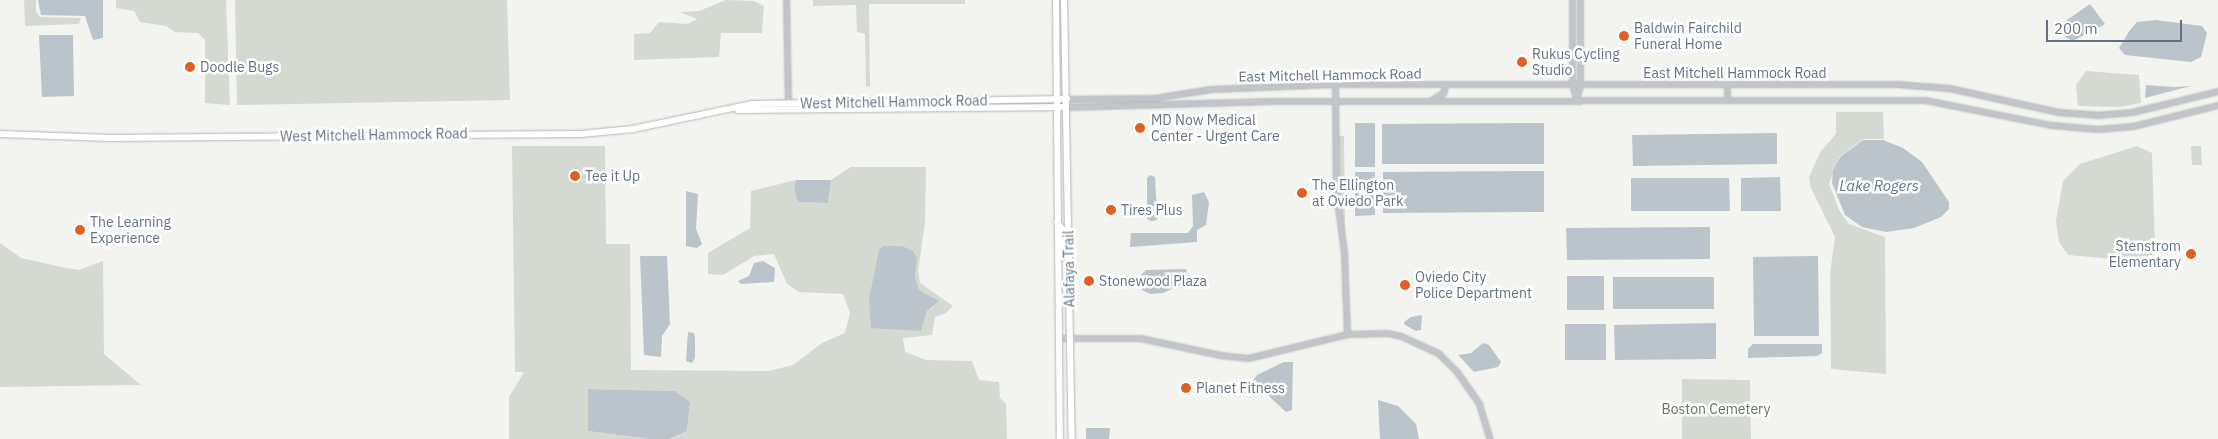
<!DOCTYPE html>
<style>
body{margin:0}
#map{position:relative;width:2218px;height:439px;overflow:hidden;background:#f3f4ef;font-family:"IBM Plex Sans",sans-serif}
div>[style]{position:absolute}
.green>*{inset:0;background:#d4dad1}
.water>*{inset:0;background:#bac4ca}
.roads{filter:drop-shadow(0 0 1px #b2b6ba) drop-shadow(0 0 1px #b2b6ba)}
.minor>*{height:5px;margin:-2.5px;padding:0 2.5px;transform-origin:2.5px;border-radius:2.5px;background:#c1c4c8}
.major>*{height:6px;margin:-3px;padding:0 3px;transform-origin:3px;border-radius:3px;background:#fff}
.dots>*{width:14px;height:14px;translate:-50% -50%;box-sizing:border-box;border:2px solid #fff;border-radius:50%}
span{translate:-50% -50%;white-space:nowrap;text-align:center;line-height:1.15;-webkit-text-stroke:5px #fff;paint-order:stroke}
.poi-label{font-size:14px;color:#637180}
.left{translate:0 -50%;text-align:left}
.right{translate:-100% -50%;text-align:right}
.street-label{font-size:14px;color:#637180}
.park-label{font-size:14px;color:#647762}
.water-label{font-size:15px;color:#637985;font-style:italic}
.scale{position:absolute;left:2046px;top:20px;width:136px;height:22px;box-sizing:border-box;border:2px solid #637180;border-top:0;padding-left:6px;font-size:15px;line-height:18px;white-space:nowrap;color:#637180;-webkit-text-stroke:4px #fff;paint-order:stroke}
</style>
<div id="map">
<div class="green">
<i style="clip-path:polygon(24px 0,36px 0,36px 12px,40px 17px,81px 18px,79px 24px,25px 26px)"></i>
<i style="clip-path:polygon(116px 0,226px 0,230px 105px,205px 103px,205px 40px,198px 33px,175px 32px,166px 26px,140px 22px,134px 11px,116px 8px)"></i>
<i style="clip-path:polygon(235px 0,507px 0,510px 100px,237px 105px)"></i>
<i style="clip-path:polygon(726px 0,754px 1px,764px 6px,762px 33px,721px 33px,719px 57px,634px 60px,634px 34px,650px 33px,659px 22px,687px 24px,697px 19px,680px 12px,699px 11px)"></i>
<i style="clip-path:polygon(813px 0,965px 0,965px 4px,869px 4px,870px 86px,866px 87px,865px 34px,857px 32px,856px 5px,813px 6px)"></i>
<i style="clip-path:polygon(2086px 71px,2139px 75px,2141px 103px,2120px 107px,2078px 106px,2076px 85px)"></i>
<i style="clip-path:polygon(1836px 112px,1883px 112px,1884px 139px,1863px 139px,1839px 157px,1829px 184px,1839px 210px,1849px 224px,1885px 237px,1886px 374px,1831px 369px,1830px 274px,1835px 237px,1811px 188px,1809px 177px,1821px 151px,1836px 134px)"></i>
<i style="clip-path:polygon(1338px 136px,1344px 136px,1345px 227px,1342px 228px,1338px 191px)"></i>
<i style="clip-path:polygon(evenodd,512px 146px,605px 146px,606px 244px,630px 244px,631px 370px,769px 371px,793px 365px,822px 343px,845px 333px,850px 313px,843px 294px,799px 292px,787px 284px,774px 254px,754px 256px,723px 275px,708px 274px,708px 253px,750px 228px,751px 191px,796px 180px,794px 188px,798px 202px,828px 203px,831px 180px,851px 167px,926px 167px,925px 223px,918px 271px,920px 283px,953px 306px,946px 313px,935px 317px,932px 335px,903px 338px,905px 352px,926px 360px,972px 361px,979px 380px,999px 382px,1000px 398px,1006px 404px,1007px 439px,669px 439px,687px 431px,690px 402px,675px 391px,589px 389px,589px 431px,649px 439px,509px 439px,509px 397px,524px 372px,515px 372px,512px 146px,879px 250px,917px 258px,915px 277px,919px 290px,933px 307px,927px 311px,921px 331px,879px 250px)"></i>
<i style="clip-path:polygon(2137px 146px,2152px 153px,2155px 247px,2152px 255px,2113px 259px,2068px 255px,2059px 242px,2056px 221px,2063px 181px,2080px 164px)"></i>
<i style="clip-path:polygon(2191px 146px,2201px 146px,2202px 165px,2192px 165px)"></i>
<i style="clip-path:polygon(0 243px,21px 258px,66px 268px,79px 270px,103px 261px,104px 354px,141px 385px,0 387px)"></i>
<i style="clip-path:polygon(1682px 379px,1750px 380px,1751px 439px,1682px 439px)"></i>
</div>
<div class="water">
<i style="clip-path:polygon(38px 0,103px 0,103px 38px,93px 40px,85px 16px,41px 15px)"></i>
<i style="clip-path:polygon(2090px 4px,2105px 24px,2073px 41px,2065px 37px,2064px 22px)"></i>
<i style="clip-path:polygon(2156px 20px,2202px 26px,2207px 33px,2201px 57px,2191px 62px,2125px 55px,2119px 48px,2130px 30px,2137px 22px)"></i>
<i style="clip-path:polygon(39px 35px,73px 35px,74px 96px,42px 97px)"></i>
<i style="clip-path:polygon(2146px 85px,2174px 87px,2191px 86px,2145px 98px)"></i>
<i style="clip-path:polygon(1355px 123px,1375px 123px,1375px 167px,1355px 167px)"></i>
<i style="clip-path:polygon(1544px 123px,1544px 164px,1382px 164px,1382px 124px)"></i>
<i style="clip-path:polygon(1777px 133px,1777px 164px,1633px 166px,1632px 135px)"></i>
<i style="clip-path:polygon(1863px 140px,1883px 140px,1903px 148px,1922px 162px,1949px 202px,1949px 209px,1941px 217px,1914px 228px,1886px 232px,1862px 227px,1845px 215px,1832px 183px,1833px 171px,1840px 157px)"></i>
<i style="clip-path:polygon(1544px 171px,1544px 212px,1383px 213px,1383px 172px)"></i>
<i style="clip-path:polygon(1355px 172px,1375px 172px,1375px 215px,1355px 216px)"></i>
<i style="clip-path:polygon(1150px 175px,1155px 177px,1157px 215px,1157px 220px,1151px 221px,1147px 219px,1147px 178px)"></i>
<i style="clip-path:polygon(1780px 177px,1781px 211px,1741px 211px,1741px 178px)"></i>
<i style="clip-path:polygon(1631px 178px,1729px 178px,1730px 211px,1631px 211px)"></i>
<i style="clip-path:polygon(796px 180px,831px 180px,828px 203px,798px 202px,794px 188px)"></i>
<i style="clip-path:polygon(686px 191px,698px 194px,696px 229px,702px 244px,697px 248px,686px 246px)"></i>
<i style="clip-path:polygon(1204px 192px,1209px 202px,1206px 225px,1197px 230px,1197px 242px,1130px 247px,1131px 233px,1188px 233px,1193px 226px,1192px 195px)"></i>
<i style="clip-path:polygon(1710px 227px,1710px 259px,1567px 260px,1566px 228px)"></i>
<i style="clip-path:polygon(883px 246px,902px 246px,913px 251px,917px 258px,915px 277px,919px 290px,939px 301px,927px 311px,921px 331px,871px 328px,869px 299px,879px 250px)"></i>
<i style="clip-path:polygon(640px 256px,667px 256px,670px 324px,662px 336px,661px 357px,644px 355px)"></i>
<i style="clip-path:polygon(1818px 256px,1819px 336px,1754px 336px,1753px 257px)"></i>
<i style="clip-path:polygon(763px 261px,775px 268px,774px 282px,741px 284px,738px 281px,749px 276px,754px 263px)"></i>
<i style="clip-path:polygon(1186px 269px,1188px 277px,1180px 285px,1163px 293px,1150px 294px,1142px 290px,1140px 276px,1146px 270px)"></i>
<i style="clip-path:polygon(1567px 276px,1604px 276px,1604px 310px,1567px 310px)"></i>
<i style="clip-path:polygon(1613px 277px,1714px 277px,1714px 309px,1613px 309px)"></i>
<i style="clip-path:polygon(1422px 315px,1421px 330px,1416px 331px,1405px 325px,1404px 322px,1411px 317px)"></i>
<i style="clip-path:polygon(1716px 323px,1716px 359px,1615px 360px,1614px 325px)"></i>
<i style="clip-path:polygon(1565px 324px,1606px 324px,1606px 360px,1565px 360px)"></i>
<i style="clip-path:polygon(688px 332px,694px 333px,695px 338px,695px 358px,692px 363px,686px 361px)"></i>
<i style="clip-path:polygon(1483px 343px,1489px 345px,1501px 362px,1498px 367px,1474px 372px,1458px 355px,1471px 353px)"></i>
<i style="clip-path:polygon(1753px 344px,1822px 344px,1822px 353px,1817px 356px,1748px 358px,1748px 349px)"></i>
<i style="clip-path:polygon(1284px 362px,1293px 362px,1292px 410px,1286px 412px,1253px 381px,1257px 375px)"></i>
<i style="clip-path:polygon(588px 389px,675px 391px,690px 402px,687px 431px,669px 439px,649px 439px,588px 431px)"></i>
<i style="clip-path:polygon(1378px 400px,1398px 406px,1416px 424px,1419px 439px,1380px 439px)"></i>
<i style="clip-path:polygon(1086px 428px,1110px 428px,1109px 439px,1086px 439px)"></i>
</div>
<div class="roads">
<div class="minor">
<i style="left:786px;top:0;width:107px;rotate:88.9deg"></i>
<i style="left:1572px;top:0;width:84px;rotate:90deg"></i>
<i style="left:1572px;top:84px;width:16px;rotate:75deg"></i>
<i style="left:1335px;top:84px;width:108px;rotate:89.5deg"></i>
<i style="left:1336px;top:192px;width:62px;rotate:82.5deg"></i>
<i style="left:1344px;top:253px;width:81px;rotate:87.9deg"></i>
<i style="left:1067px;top:99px;width:87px;rotate:-0.7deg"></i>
<i style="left:1154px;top:98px;width:58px;rotate:-9deg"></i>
<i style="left:1211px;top:89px;width:124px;rotate:-2.3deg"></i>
<i style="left:1335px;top:84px;width:561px"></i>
<i style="left:1896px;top:84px;width:53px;rotate:4.3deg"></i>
<i style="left:1949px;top:88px;width:112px;rotate:12.4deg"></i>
<i style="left:2058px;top:112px;width:39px;rotate:4deg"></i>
<i style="left:2097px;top:115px;width:35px;rotate:-5deg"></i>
<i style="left:2132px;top:112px;width:89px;rotate:-13.7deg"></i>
<i style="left:1433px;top:99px;width:12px;rotate:-31deg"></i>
<i style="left:1443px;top:93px;width:9px;rotate:-72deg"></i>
<i style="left:1576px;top:100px;width:16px;rotate:-75deg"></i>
<i style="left:1580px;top:85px;width:85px;rotate:-90deg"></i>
<i style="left:1727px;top:100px;width:15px;rotate:-90deg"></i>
<i style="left:1066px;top:107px;width:204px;rotate:-1.7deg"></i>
<i style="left:1270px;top:101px;width:655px;rotate:-0.09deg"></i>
<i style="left:1925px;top:100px;width:128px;rotate:11.2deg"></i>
<i style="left:2051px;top:125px;width:47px;rotate:4.9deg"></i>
<i style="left:2098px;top:129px;width:35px;rotate:-5deg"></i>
<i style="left:2133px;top:126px;width:88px;rotate:-13.9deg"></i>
<i style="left:1059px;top:338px;width:81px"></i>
<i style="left:1140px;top:338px;width:82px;rotate:12deg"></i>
<i style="left:1220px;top:355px;width:28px;rotate:6deg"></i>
<i style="left:1248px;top:358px;width:102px;rotate:-13.6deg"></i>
<i style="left:1347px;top:334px;width:40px;rotate:-1.4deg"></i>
<i style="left:1387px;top:333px;width:14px;rotate:12deg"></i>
<i style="left:1401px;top:336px;width:41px;rotate:24.7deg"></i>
<i style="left:1438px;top:353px;width:27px;rotate:45deg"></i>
<i style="left:1457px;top:372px;width:39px;rotate:55deg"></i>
<i style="left:1479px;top:404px;width:37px;rotate:73deg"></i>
</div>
<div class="major">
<i style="left:1056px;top:0;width:439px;rotate:89.5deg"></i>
<i style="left:1064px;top:0;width:439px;rotate:89deg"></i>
<i style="left:738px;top:110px;width:328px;rotate:-0.5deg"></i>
<i style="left:0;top:134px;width:110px;rotate:2.1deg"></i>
<i style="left:110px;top:138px;width:471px;rotate:-0.5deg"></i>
<i style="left:581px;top:134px;width:52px;rotate:-5.5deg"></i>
<i style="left:633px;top:129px;width:122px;rotate:-11.9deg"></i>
<i style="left:752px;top:104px;width:315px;rotate:-0.9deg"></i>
<i style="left:1057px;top:222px;width:10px;rotate:53deg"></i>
<i style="left:1063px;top:230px;width:22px;rotate:87deg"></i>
<i style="left:1064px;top:252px;width:9px;rotate:54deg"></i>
</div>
</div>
<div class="dots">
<i style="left:1624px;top:36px;background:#e05f23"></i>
<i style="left:1522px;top:62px;background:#e05f23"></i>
<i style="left:190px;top:67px;background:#e05f23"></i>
<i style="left:1140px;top:128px;background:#e05f23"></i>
<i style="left:575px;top:176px;background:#e05f23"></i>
<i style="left:1302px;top:193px;background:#e05f23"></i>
<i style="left:1111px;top:210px;background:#e05f23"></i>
<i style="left:80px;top:230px;background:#e05f23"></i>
<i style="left:2191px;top:254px;background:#e05f23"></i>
<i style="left:1089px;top:281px;background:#e05f23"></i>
<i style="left:1405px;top:285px;background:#e05f23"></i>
<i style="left:1186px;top:388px;background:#e05f23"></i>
</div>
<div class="poi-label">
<span class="left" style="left:1634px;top:36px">Baldwin Fairchild<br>Funeral Home</span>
<span class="left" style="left:1532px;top:62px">Rukus Cycling<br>Studio</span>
<span class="left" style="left:200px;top:67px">Doodle Bugs</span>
<span class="left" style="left:1151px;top:128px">MD Now Medical<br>Center - Urgent Care</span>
<span class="left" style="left:585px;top:176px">Tee it Up</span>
<span class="left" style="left:1312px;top:193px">The Ellington<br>at Oviedo Park</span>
<span class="left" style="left:1121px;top:210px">Tires Plus</span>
<span class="left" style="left:90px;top:230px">The Learning<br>Experience</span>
<span class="right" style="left:2181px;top:254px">Stenstrom<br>Elementary</span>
<span class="left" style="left:1415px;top:285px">Oviedo City<br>Police Department</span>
<span class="left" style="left:1099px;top:281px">Stonewood Plaza</span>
<span class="left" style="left:1196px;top:388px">Planet Fitness</span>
</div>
<div class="street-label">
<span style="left:1735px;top:73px">East Mitchell Hammock Road</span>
<span style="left:1330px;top:75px;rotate:-1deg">East Mitchell Hammock Road</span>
<span style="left:894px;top:102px;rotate:-1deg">West Mitchell Hammock Road</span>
<span style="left:374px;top:135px;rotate:-1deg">West Mitchell Hammock Road</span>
<span style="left:1069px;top:269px;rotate:-91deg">Alafaya Trail</span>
</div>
<div class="park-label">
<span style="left:1716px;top:409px">Boston Cemetery</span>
</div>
<div class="water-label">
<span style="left:1879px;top:186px">Lake Rogers</span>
</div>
<div class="scale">200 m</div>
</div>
